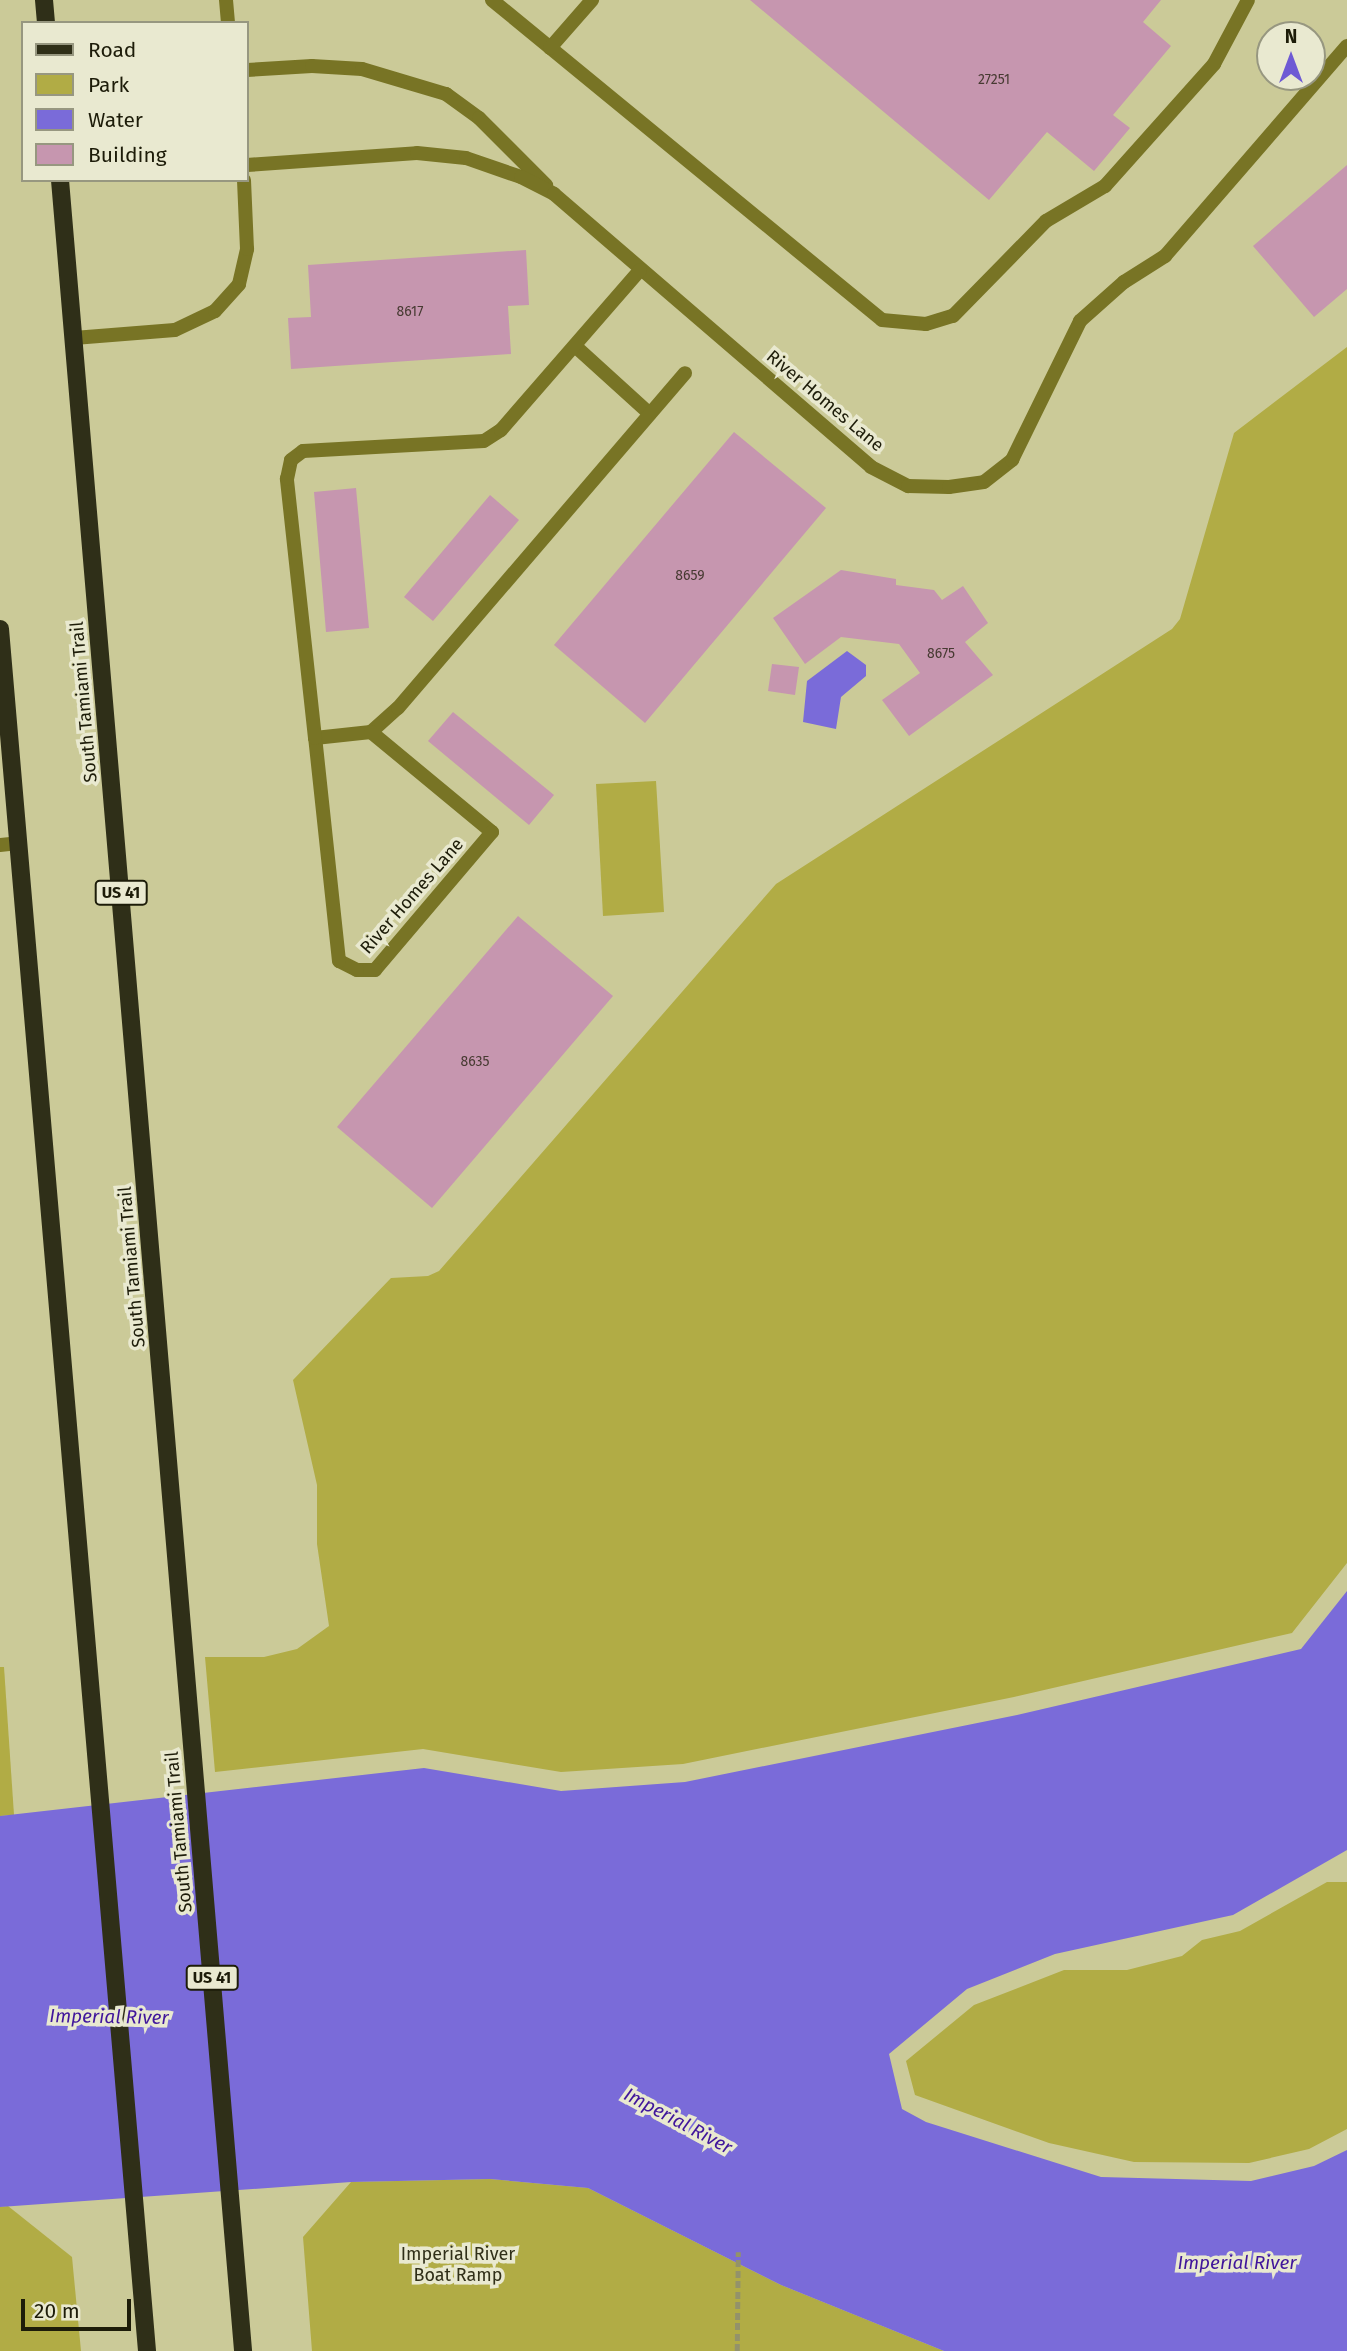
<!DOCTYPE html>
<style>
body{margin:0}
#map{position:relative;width:1347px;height:2351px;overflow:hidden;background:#cbca98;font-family:"Fira Sans",sans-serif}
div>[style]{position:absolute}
.green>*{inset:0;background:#b1ac45}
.water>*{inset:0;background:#7a6bd9}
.building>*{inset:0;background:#c696af}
.path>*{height:4.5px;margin-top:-2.25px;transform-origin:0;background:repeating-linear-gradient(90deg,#93926a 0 7px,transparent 0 10.5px)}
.lane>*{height:14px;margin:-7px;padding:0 7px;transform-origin:7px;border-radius:7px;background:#787425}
.street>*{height:14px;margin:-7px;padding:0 7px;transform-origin:7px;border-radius:7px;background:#787425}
.primary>*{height:18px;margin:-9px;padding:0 9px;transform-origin:9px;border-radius:9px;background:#2f2f18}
span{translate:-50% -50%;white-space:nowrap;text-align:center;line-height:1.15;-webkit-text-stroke:7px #e9e9d0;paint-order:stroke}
.number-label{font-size:14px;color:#473a32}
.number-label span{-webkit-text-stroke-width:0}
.shield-label span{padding:2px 5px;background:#e9e9d0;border:2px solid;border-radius:5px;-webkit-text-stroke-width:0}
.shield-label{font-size:16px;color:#1d1c09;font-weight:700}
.street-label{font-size:18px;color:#1d1c09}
.park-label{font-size:18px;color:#302f18}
.water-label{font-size:19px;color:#40169b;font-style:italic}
.legend{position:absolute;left:21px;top:21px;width:228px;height:161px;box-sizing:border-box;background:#e9e9d0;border:2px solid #979780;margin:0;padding:9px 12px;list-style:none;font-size:21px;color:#1d1c09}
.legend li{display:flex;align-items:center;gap:14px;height:35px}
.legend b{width:35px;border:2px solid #979780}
.north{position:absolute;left:1256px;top:21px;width:70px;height:70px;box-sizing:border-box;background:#e9e9d0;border:2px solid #979780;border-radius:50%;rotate:0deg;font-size:19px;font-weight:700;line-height:28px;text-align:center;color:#1d1c09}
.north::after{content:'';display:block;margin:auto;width:24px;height:32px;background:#6e5ad4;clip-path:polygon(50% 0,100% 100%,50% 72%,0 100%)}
.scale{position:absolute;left:21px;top:2299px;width:110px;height:32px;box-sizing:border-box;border:4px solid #1d1c09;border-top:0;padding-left:9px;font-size:21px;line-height:24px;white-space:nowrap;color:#1d1c09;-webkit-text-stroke:5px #e9e9d0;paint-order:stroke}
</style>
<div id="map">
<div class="green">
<i style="clip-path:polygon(1347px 347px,1347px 1563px,1292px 1633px,1014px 1697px,683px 1764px,561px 1772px,423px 1749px,215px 1772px,205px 1657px,264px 1657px,297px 1649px,329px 1626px,317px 1544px,317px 1485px,293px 1380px,391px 1278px,428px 1276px,439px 1271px,776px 884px,1172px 629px,1180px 619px,1234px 433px)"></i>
<i style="clip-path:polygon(656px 781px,664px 912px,603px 916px,596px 784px)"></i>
<i style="clip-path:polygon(0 1667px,4px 1667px,14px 1815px,0 1816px)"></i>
<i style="clip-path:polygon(1327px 1882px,1347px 1882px,1347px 2129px,1309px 2149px,1249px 2163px,1134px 2162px,1049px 2143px,915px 2095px,906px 2061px,974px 2005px,1064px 1970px,1127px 1970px,1182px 1956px,1202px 1940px,1240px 1931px)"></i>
<i style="clip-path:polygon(490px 2179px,588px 2188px,781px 2285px,944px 2351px,312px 2351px,303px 2237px,351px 2182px)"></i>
<i style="clip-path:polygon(8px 2206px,72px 2257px,81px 2351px,0 2351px,0 2207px)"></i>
</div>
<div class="water">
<i style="clip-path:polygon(847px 651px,866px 665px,866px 676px,841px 697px,836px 729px,803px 722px,807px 681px)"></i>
<i style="clip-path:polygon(1347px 1591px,1347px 1850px,1233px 1915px,1055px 1954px,967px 1989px,889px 2054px,902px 2109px,926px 2122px,1101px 2177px,1251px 2181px,1314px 2166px,1347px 2150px,1347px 2351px,944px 2351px,781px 2285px,588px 2188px,490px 2179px,351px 2182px,0 2207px,0 1816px,424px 1768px,561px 1791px,685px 1782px,1017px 1715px,1301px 1649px)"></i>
</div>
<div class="building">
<i style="clip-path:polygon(750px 0,1161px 0,1143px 22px,1171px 46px,1113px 115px,1130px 128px,1094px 171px,1047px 132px,989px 200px)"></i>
<i style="clip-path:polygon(1347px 165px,1347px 289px,1314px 317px,1253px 246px)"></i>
<i style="clip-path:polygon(526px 250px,529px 305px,508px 306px,511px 354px,291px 369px,288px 318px,311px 317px,308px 265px)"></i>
<i style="clip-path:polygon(734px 432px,826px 508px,645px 723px,554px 645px)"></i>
<i style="clip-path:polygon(356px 488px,369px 628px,326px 632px,314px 492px)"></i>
<i style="clip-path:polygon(490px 495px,519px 520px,433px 621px,404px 597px)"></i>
<i style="clip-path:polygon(841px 570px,896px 579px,896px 585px,934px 590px,942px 600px,963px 586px,988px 623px,965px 642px,993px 675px,909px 736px,882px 700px,920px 673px,899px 644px,841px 637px,805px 664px,773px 618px)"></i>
<i style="clip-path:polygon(772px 664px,799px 667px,795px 695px,768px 691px)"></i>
<i style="clip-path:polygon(453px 712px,554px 795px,529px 825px,428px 741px)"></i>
<i style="clip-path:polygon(518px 916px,613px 996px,432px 1208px,337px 1127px)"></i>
</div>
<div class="path">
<i style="left:737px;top:2351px;width:99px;rotate:-89.4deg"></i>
</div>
<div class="lane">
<i style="left:226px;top:0;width:23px;rotate:85deg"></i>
<i style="left:492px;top:0;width:504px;rotate:39.37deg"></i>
<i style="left:882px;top:320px;width:44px;rotate:5.2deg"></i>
<i style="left:926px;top:324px;width:28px;rotate:-17deg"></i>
<i style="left:953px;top:316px;width:133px;rotate:-45.6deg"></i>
<i style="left:1046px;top:221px;width:69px;rotate:-30.7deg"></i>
<i style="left:1105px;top:186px;width:164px;rotate:-48.2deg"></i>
<i style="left:1214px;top:64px;width:72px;rotate:-62deg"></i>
<i style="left:550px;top:48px;width:64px;rotate:-48.8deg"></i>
</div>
<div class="street">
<i style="left:247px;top:70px;width:65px;rotate:-3.5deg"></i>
<i style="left:312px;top:66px;width:50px;rotate:3.4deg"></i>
<i style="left:362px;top:69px;width:88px;rotate:16.6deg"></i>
<i style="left:446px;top:94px;width:41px;rotate:36deg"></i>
<i style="left:479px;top:118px;width:95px;rotate:45deg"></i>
<i style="left:247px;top:165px;width:170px;rotate:-4deg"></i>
<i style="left:417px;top:153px;width:49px;rotate:5.8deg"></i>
<i style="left:466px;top:158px;width:58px;rotate:19.1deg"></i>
<i style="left:521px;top:177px;width:37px;rotate:27deg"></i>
<i style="left:554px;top:194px;width:418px;rotate:40.7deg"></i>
<i style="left:871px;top:467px;width:42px;rotate:27.2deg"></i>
<i style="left:908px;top:486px;width:41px;rotate:1.4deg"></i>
<i style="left:949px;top:487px;width:35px;rotate:-8deg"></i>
<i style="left:984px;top:482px;width:36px;rotate:-38deg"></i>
<i style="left:1012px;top:460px;width:155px;rotate:-63.9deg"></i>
<i style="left:1080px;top:321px;width:59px;rotate:-41.6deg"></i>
<i style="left:1124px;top:282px;width:49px;rotate:-32.4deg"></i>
<i style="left:1165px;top:256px;width:278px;rotate:-49.1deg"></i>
<i style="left:74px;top:338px;width:101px;rotate:-4.5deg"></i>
<i style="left:175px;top:330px;width:44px;rotate:-25.4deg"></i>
<i style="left:215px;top:311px;width:36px;rotate:-48deg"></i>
<i style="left:239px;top:284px;width:36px;rotate:-77deg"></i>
<i style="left:247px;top:249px;width:69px;rotate:-92.5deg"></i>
<i style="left:575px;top:346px;width:101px;rotate:42.2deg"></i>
<i style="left:371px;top:732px;width:36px;rotate:-42deg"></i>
<i style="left:398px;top:708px;width:441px;rotate:-49.4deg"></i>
<i style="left:315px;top:738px;width:56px;rotate:-6.1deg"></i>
<i style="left:371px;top:732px;width:157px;rotate:39.6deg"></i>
<i style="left:492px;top:832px;width:181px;rotate:130.3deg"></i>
<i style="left:375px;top:970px;width:18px;rotate:180deg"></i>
<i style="left:357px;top:970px;width:20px;rotate:-153deg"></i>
<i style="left:339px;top:961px;width:224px;rotate:-96.1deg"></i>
<i style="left:315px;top:738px;width:261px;rotate:-96.2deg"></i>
<i style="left:287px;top:479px;width:19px;rotate:-78deg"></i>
<i style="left:291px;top:460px;width:15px;rotate:-37deg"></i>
<i style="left:303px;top:451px;width:181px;rotate:-3.2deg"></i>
<i style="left:484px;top:441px;width:20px;rotate:-33deg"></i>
<i style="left:501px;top:430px;width:212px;rotate:-49deg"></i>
<i style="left:0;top:845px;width:18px;rotate:-6deg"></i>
</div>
<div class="primary">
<i style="left:44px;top:0;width:23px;rotate:85deg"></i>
<i style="left:60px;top:180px;width:2179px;rotate:85.18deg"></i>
<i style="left:0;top:629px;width:1728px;rotate:85.12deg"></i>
</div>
<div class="number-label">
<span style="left:994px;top:80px">27251</span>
<span style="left:410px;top:312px">8617</span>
<span style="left:690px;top:576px">8659</span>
<span style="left:941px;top:654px">8675</span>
<span style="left:475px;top:1062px">8635</span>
</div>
<div class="shield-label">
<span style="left:121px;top:893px">US 41</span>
<span style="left:212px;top:1978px">US 41</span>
</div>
<div class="street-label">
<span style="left:825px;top:401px;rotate:40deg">River Homes Lane</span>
<span style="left:84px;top:702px;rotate:-95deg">South Tamiami Trail</span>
<span style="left:412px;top:896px;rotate:-49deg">River Homes Lane</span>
<span style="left:132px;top:1267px;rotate:-95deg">South Tamiami Trail</span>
<span style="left:179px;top:1832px;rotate:-95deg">South Tamiami Trail</span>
</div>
<div class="park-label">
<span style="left:458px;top:2265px">Imperial River<br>Boat Ramp</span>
</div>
<div class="water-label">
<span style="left:109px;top:2017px;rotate:1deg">Imperial River</span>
<span style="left:678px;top:2121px;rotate:28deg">Imperial River</span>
<span style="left:1237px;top:2263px">Imperial River</span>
</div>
<ul class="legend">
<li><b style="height:9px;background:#2f2f18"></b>Road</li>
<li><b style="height:19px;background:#b1ac45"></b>Park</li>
<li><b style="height:19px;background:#7a6bd9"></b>Water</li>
<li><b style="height:19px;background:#c696af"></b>Building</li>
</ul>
<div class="north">N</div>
<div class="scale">20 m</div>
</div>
